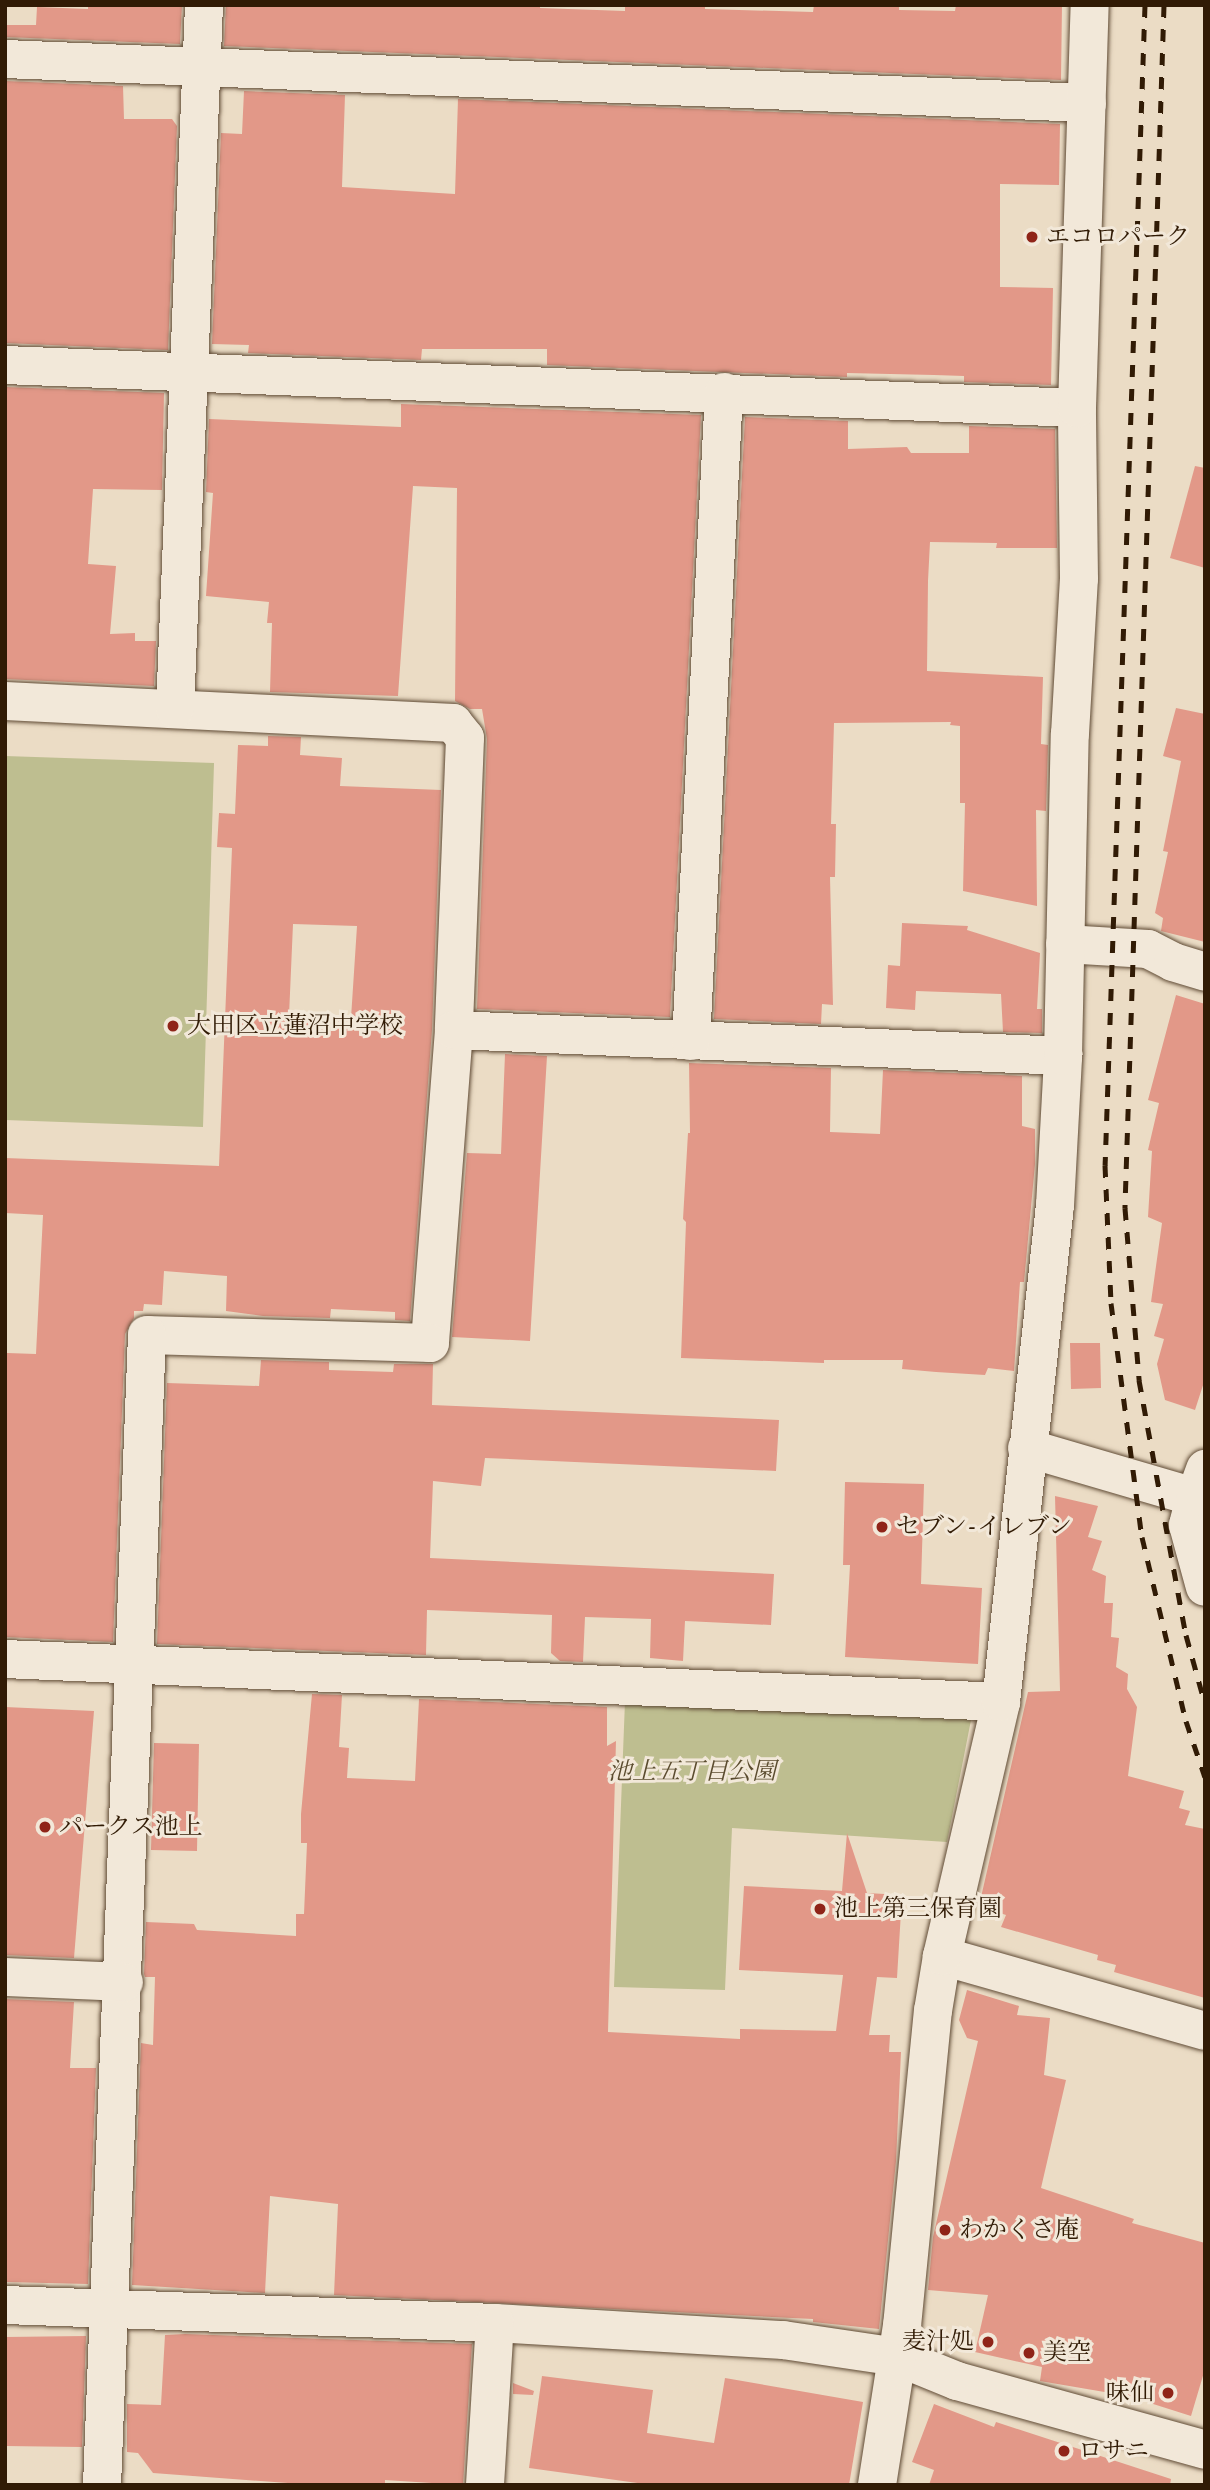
<!DOCTYPE html>
<meta charset="utf-8">
<style>
body{margin:0}
#map{position:relative;width:1210px;height:2490px;overflow:hidden;background:#ebdcc5;font-family:"IM FELL Great Primer","Noto Serif JP",serif}
div>[style]{position:absolute}
.green>*{inset:0;background:#bebe90}
.building>*{inset:0;background:#e29888}
.roads{filter:drop-shadow(0 0 2px #604b35) drop-shadow(0 0 2px #604b35)}
.street>*{height:38px;margin:-19px;padding:0 19px;transform-origin:19px;border-radius:19px;background:#f2e8d9}
.secondary>*{height:38px;margin:-19px;padding:0 19px;transform-origin:19px;border-radius:19px;background:#f2e8d9}
.rail>*{height:5px;margin-top:-2.5px;transform-origin:0;background:repeating-linear-gradient(90deg,#311b05 0 12px,transparent 0 24px)}
.dots>*{width:19px;height:19px;translate:-50% -50%;box-sizing:border-box;border:4px solid #f2e8d9;border-radius:50%}
span{translate:-50% -50%;white-space:nowrap;text-align:center;line-height:1.15;-webkit-text-stroke:6px #f2e8d9;paint-order:stroke}
.poi-label{font-size:24px;color:#311b05}
.left{translate:0 -50%;text-align:left}
.right{translate:-100% -50%;text-align:right}
.park-label{font-size:24px;color:#5b4c2f;font-style:italic}
.frame{position:absolute;inset:0;border:7px solid #311b05;pointer-events:none}
</style>
<div id="map">
<div class="green">
<i style="clip-path:polygon(5px 756px,214px 763px,203px 1127px,5px 1120px)"></i>
<i style="clip-path:polygon(625px 1701px,972px 1715px,947px 1842px,732px 1828px,725px 1990px,614px 1987px)"></i>
</div>
<div class="building">
<i style="clip-path:polygon(88px 5px,182px 5px,180px 44px,5px 37px,5px 25px,36px 25px,37px 7px,88px 9px)"></i>
<i style="clip-path:polygon(226px 5px,540px 5px,540px 8px,625px 11px,625px 5px,705px 5px,705px 9px,813px 12px,814px 5px,899px 5px,899px 10px,955px 11px,956px 5px,1062px 5px,1061px 80px,224px 46px)"></i>
<i style="clip-path:polygon(5px 81px,123px 86px,124px 119px,172px 119px,177px 126px,168px 350px,5px 343px)"></i>
<i style="clip-path:polygon(244px 91px,345px 95px,342px 187px,455px 194px,458px 99px,1060px 124px,1059px 185px,1000px 184px,1000px 287px,1053px 288px,1051px 385px,964px 382px,964px 376px,934px 375px,847px 373px,847px 377px,547px 365px,547px 349px,422px 349px,421px 360px,248px 353px,249px 345px,212px 344px,221px 133px,242px 134px)"></i>
<i style="clip-path:polygon(5px 387px,164px 393px,162px 490px,93px 489px,88px 564px,116px 566px,110px 634px,135px 633px,135px 641px,156px 641px,154px 686px,5px 679px)"></i>
<i style="clip-path:polygon(401px 404px,701px 415px,670px 1017px,477px 1009px,487px 739px,482px 709px,470px 709px,455px 701px,457px 488px,413px 486px,398px 696px,270px 692px,272px 623px,267px 623px,269px 602px,206px 596px,213px 493px,206px 492px,209px 419px,401px 427px)"></i>
<i style="clip-path:polygon(745px 417px,848px 421px,848px 449px,907px 447px,911px 453px,969px 453px,969px 426px,1055px 429px,1057px 548px,996px 548px,997px 543px,930px 542px,928px 581px,927px 671px,1043px 677px,1041px 744px,1048px 745px,1046px 811px,1036px 810px,1037px 906px,963px 891px,965px 803px,960px 803px,960px 726px,950px 725px,951px 722px,834px 723px,831px 824px,836px 824px,835px 877px,830px 877px,833px 1005px,822px 1004px,821px 1024px,714px 1019px)"></i>
<i style="clip-path:polygon(1195px 466px,1205px 468px,1205px 568px,1170px 558px)"></i>
<i style="clip-path:polygon(1176px 708px,1205px 714px,1205px 942px,1161px 931px,1163px 918px,1155px 913px,1168px 852px,1163px 851px,1181px 761px,1163px 756px)"></i>
<i style="clip-path:polygon(evenodd,268px 736px,301px 737px,300px 755px,342px 758px,340px 786px,441px 790px,432px 1030px,410px 1321px,395px 1320px,395px 1312px,331px 1309px,330px 1318px,263px 1316px,226px 1311px,227px 1276px,164px 1271px,162px 1305px,144px 1304px,143px 1311px,134px 1311px,134px 1318px,125px 1334px,113px 1642px,5px 1637px,7px 1353px,36px 1354px,43px 1215px,5px 1213px,5px 1158px,219px 1166px,232px 848px,217px 847px,219px 813px,235px 814px,238px 745px,268px 746px,268px 736px,293px 924px,357px 926px,351px 1018px,289px 1016px,293px 924px)"></i>
<i style="clip-path:polygon(902px 923px,968px 926px,967px 930px,1040px 953px,1037px 1009px,1042px 1009px,1042px 1033px,1003px 1032px,1001px 994px,916px 991px,915px 1010px,886px 1008px,888px 965px,900px 966px)"></i>
<i style="clip-path:polygon(1176px 995px,1205px 1004px,1205px 1379px,1195px 1410px,1165px 1400px,1157px 1364px,1164px 1339px,1154px 1336px,1163px 1304px,1151px 1302px,1162px 1223px,1148px 1217px,1152px 1151px,1148px 1150px,1159px 1103px,1148px 1100px)"></i>
<i style="clip-path:polygon(505px 1054px,547px 1056px,530px 1341px,452px 1337px,467px 1153px,501px 1154px)"></i>
<i style="clip-path:polygon(689px 1063px,831px 1068px,830px 1132px,880px 1134px,883px 1070px,1022px 1076px,1022px 1126px,1035px 1129px,1035px 1164px,1024px 1282px,1020px 1282px,1014px 1371px,988px 1368px,985px 1375px,936px 1372px,902px 1369px,903px 1360px,824px 1360px,824px 1363px,681px 1358px,686px 1222px,683px 1219px,688px 1133px,690px 1133px)"></i>
<i style="clip-path:polygon(1070px 1343px,1100px 1343px,1101px 1388px,1071px 1389px)"></i>
<i style="clip-path:polygon(261px 1360px,329px 1362px,329px 1370px,393px 1372px,394px 1364px,433px 1364px,432px 1405px,779px 1420px,776px 1471px,485px 1458px,481px 1486px,433px 1481px,430px 1558px,774px 1574px,771px 1625px,685px 1621px,683px 1661px,650px 1658px,651px 1619px,585px 1617px,583px 1662px,560px 1661px,551px 1653px,552px 1615px,427px 1610px,426px 1655px,157px 1644px,167px 1383px,259px 1386px)"></i>
<i style="clip-path:polygon(845px 1482px,924px 1484px,921px 1584px,982px 1588px,978px 1664px,845px 1657px,850px 1565px,843px 1565px)"></i>
<i style="clip-path:polygon(1055px 1496px,1098px 1506px,1088px 1537px,1102px 1541px,1092px 1570px,1106px 1576px,1104px 1603px,1113px 1603px,1111px 1637px,1119px 1638px,1116px 1667px,1128px 1674px,1127px 1689px,1137px 1707px,1128px 1776px,1184px 1791px,1179px 1808px,1190px 1811px,1185px 1825px,1205px 1829px,1205px 1998px,1114px 1972px,1116px 1965px,1097px 1960px,1098px 1955px,1001px 1927px,1006px 1915px,979px 1906px,1028px 1692px,1060px 1691px)"></i>
<i style="clip-path:polygon(312px 1694px,342px 1695px,339px 1747px,349px 1748px,347px 1778px,415px 1781px,419px 1699px,607px 1707px,607px 1746px,616px 1741px,608px 2032px,740px 2039px,740px 2029px,836px 2031px,843px 1975px,739px 1970px,744px 1886px,842px 1891px,847px 1833px,867px 1893px,902px 1895px,897px 1978px,877px 1977px,869px 2035px,890px 2035px,889px 2052px,901px 2052px,896px 2161px,879px 2329px,813px 2322px,813px 2319px,334px 2295px,338px 2204px,270px 2196px,265px 2293px,132px 2285px,141px 2043px,153px 2045px,155px 1977px,145px 1977px,144px 1974px,146px 1922px,194px 1924px,197px 1930px,296px 1936px,296px 1914px,304px 1914px,307px 1843px,301px 1843px,301px 1814px)"></i>
<i style="clip-path:polygon(5px 1707px,94px 1711px,74px 1958px,5px 1955px)"></i>
<i style="clip-path:polygon(154px 1743px,199px 1744px,197px 1851px,151px 1850px)"></i>
<i style="clip-path:polygon(967px 1990px,1019px 2006px,1017px 2015px,1050px 2018px,1044px 2075px,1066px 2080px,1041px 2188px,1134px 2219px,1132px 2223px,1205px 2243px,1205px 2369px,1191px 2416px,1128px 2396px,1040px 2381px,1042px 2367px,975px 2352px,988px 2295px,928px 2290px,933px 2237px,978px 2041px,967px 2038px,959px 2020px)"></i>
<i style="clip-path:polygon(5px 1999px,74px 2002px,70px 2068px,96px 2068px,88px 2284px,7px 2282px)"></i>
<i style="clip-path:polygon(185px 2334px,472px 2344px,463px 2485px,385px 2480px,385px 2485px,315px 2485px,153px 2473px,138px 2453px,127px 2452px,127px 2404px,161px 2405px,165px 2335px)"></i>
<i style="clip-path:polygon(86px 2336px,82px 2447px,5px 2446px,5px 2337px)"></i>
<i style="clip-path:polygon(542px 2376px,653px 2390px,647px 2433px,714px 2443px,725px 2378px,863px 2402px,849px 2485px,652px 2485px,529px 2468px)"></i>
<i style="clip-path:polygon(513px 2383px,534px 2391px,533px 2395px,513px 2394px)"></i>
<i style="clip-path:polygon(934px 2404px,994px 2427px,996px 2422px,1171px 2479px,1170px 2485px,929px 2485px,934px 2470px,912px 2462px)"></i>
</div>
<div class="roads">
<div class="street">
<i style="left:5px;top:59px;width:1083px;rotate:2.33deg"></i>
<i style="left:5px;top:365px;width:1073px;rotate:2.3deg"></i>
<i style="left:5px;top:701px;width:449px;rotate:2.8deg"></i>
<i style="left:453px;top:723px;width:19px;rotate:51deg"></i>
<i style="left:465px;top:738px;width:292px;rotate:92.2deg"></i>
<i style="left:454px;top:1030px;width:314px;rotate:94.4deg"></i>
<i style="left:430px;top:1343px;width:283px;rotate:-178.4deg"></i>
<i style="left:147px;top:1335px;width:1151px;rotate:92.24deg"></i>
<i style="left:175px;top:709px;width:705px;rotate:-87.64deg"></i>
<i style="left:1065px;top:944px;width:83px;rotate:3.4deg"></i>
<i style="left:1148px;top:949px;width:28px;rotate:27deg"></i>
<i style="left:1173px;top:962px;width:34px;rotate:17deg"></i>
<i style="left:454px;top:1030px;width:610px;rotate:2.44deg"></i>
<i style="left:691px;top:1041px;width:650px;rotate:-87.09deg"></i>
<i style="left:1027px;top:1448px;width:185px;rotate:16.3deg"></i>
<i style="left:1195px;top:1497px;width:29px;rotate:104deg"></i>
<i style="left:1188px;top:1525px;width:64px;rotate:74.7deg"></i>
<i style="left:5px;top:1659px;width:997px;rotate:2.47deg"></i>
<i style="left:942px;top:1956px;width:273px;rotate:15.9deg"></i>
<i style="left:5px;top:1977px;width:119px;rotate:2.4deg"></i>
<i style="left:5px;top:2305px;width:490px;rotate:2.1deg"></i>
<i style="left:495px;top:2323px;width:289px;rotate:3.4deg"></i>
<i style="left:783px;top:2340px;width:116px;rotate:8.4deg"></i>
<i style="left:898px;top:2357px;width:64px;rotate:22.1deg"></i>
<i style="left:957px;top:2381px;width:257px;rotate:15.5deg"></i>
<i style="left:485px;top:2485px;width:162px;rotate:-86.5deg"></i>
<i style="left:877px;top:2485px;width:161px;rotate:-81.1deg"></i>
<i style="left:902px;top:2326px;width:317px;rotate:-84.4deg"></i>
<i style="left:933px;top:2011px;width:56px;rotate:-80.7deg"></i>
<i style="left:942px;top:1956px;width:261px;rotate:-76.9deg"></i>
<i style="left:1001px;top:1702px;width:499px;rotate:-83.8deg"></i>
<i style="left:1055px;top:1206px;width:150px;rotate:-86.9deg"></i>
<i style="left:1063px;top:1056px;width:322px;rotate:-88.8deg"></i>
<i style="left:1070px;top:734px;width:155px;rotate:-86.7deg"></i>
<i style="left:1079px;top:579px;width:171px;rotate:-90.7deg"></i>
<i style="left:1077px;top:408px;width:403px;rotate:-88.2deg"></i>
</div>
<div class="secondary">
<i style="left:1195px;top:1497px;width:30px;rotate:-70deg"></i>
</div>
</div>
<div class="rail">
<i style="left:1145px;top:5px;width:1161px;rotate:91.97deg"></i>
<i style="left:1105px;top:1165px;width:138px;rotate:87.5deg"></i>
<i style="left:1111px;top:1303px;width:236px;rotate:82.5deg"></i>
<i style="left:1142px;top:1537px;width:189px;rotate:76.6deg"></i>
<i style="left:1186px;top:1721px;width:59px;rotate:71.3deg"></i>
<i style="left:1164px;top:5px;width:1204px;rotate:91.86deg"></i>
<i style="left:1125px;top:1208px;width:173px;rotate:85.3deg"></i>
<i style="left:1139px;top:1380px;width:259px;rotate:79.6deg"></i>
<i style="left:1186px;top:1635px;width:72px;rotate:74.6deg"></i>
</div>
<div class="dots">
<i style="left:1032px;top:237px;background:#8f2418"></i>
<i style="left:173px;top:1026px;background:#8f2418"></i>
<i style="left:882px;top:1527px;background:#8f2418"></i>
<i style="left:45px;top:1827px;background:#8f2418"></i>
<i style="left:820px;top:1909px;background:#8f2418"></i>
<i style="left:945px;top:2230px;background:#8f2418"></i>
<i style="left:988px;top:2342px;background:#8f2418"></i>
<i style="left:1029px;top:2353px;background:#8f2418"></i>
<i style="left:1168px;top:2393px;background:#8f2418"></i>
<i style="left:1064px;top:2451px;background:#8f2418"></i>
</div>
<div class="poi-label">
<span class="left" style="left:1046px;top:237px">エコロパーク</span>
<span class="left" style="left:187px;top:1026px">大田区立蓮沼中学校</span>
<span class="left" style="left:896px;top:1527px">セブン-イレブン</span>
<span class="left" style="left:59px;top:1827px">パークス池上</span>
<span class="left" style="left:834px;top:1909px">池上第三保育園</span>
<span class="left" style="left:959px;top:2230px">わかくさ庵</span>
<span class="right" style="left:974px;top:2342px">麦汁処</span>
<span class="left" style="left:1043px;top:2353px">美空</span>
<span class="right" style="left:1154px;top:2393px">味仙</span>
<span class="left" style="left:1078px;top:2451px">ロサニ</span>
</div>
<div class="park-label">
<span style="left:692px;top:1772px">池上五丁目公園</span>
</div>
<div class="frame"></div>
</div>
